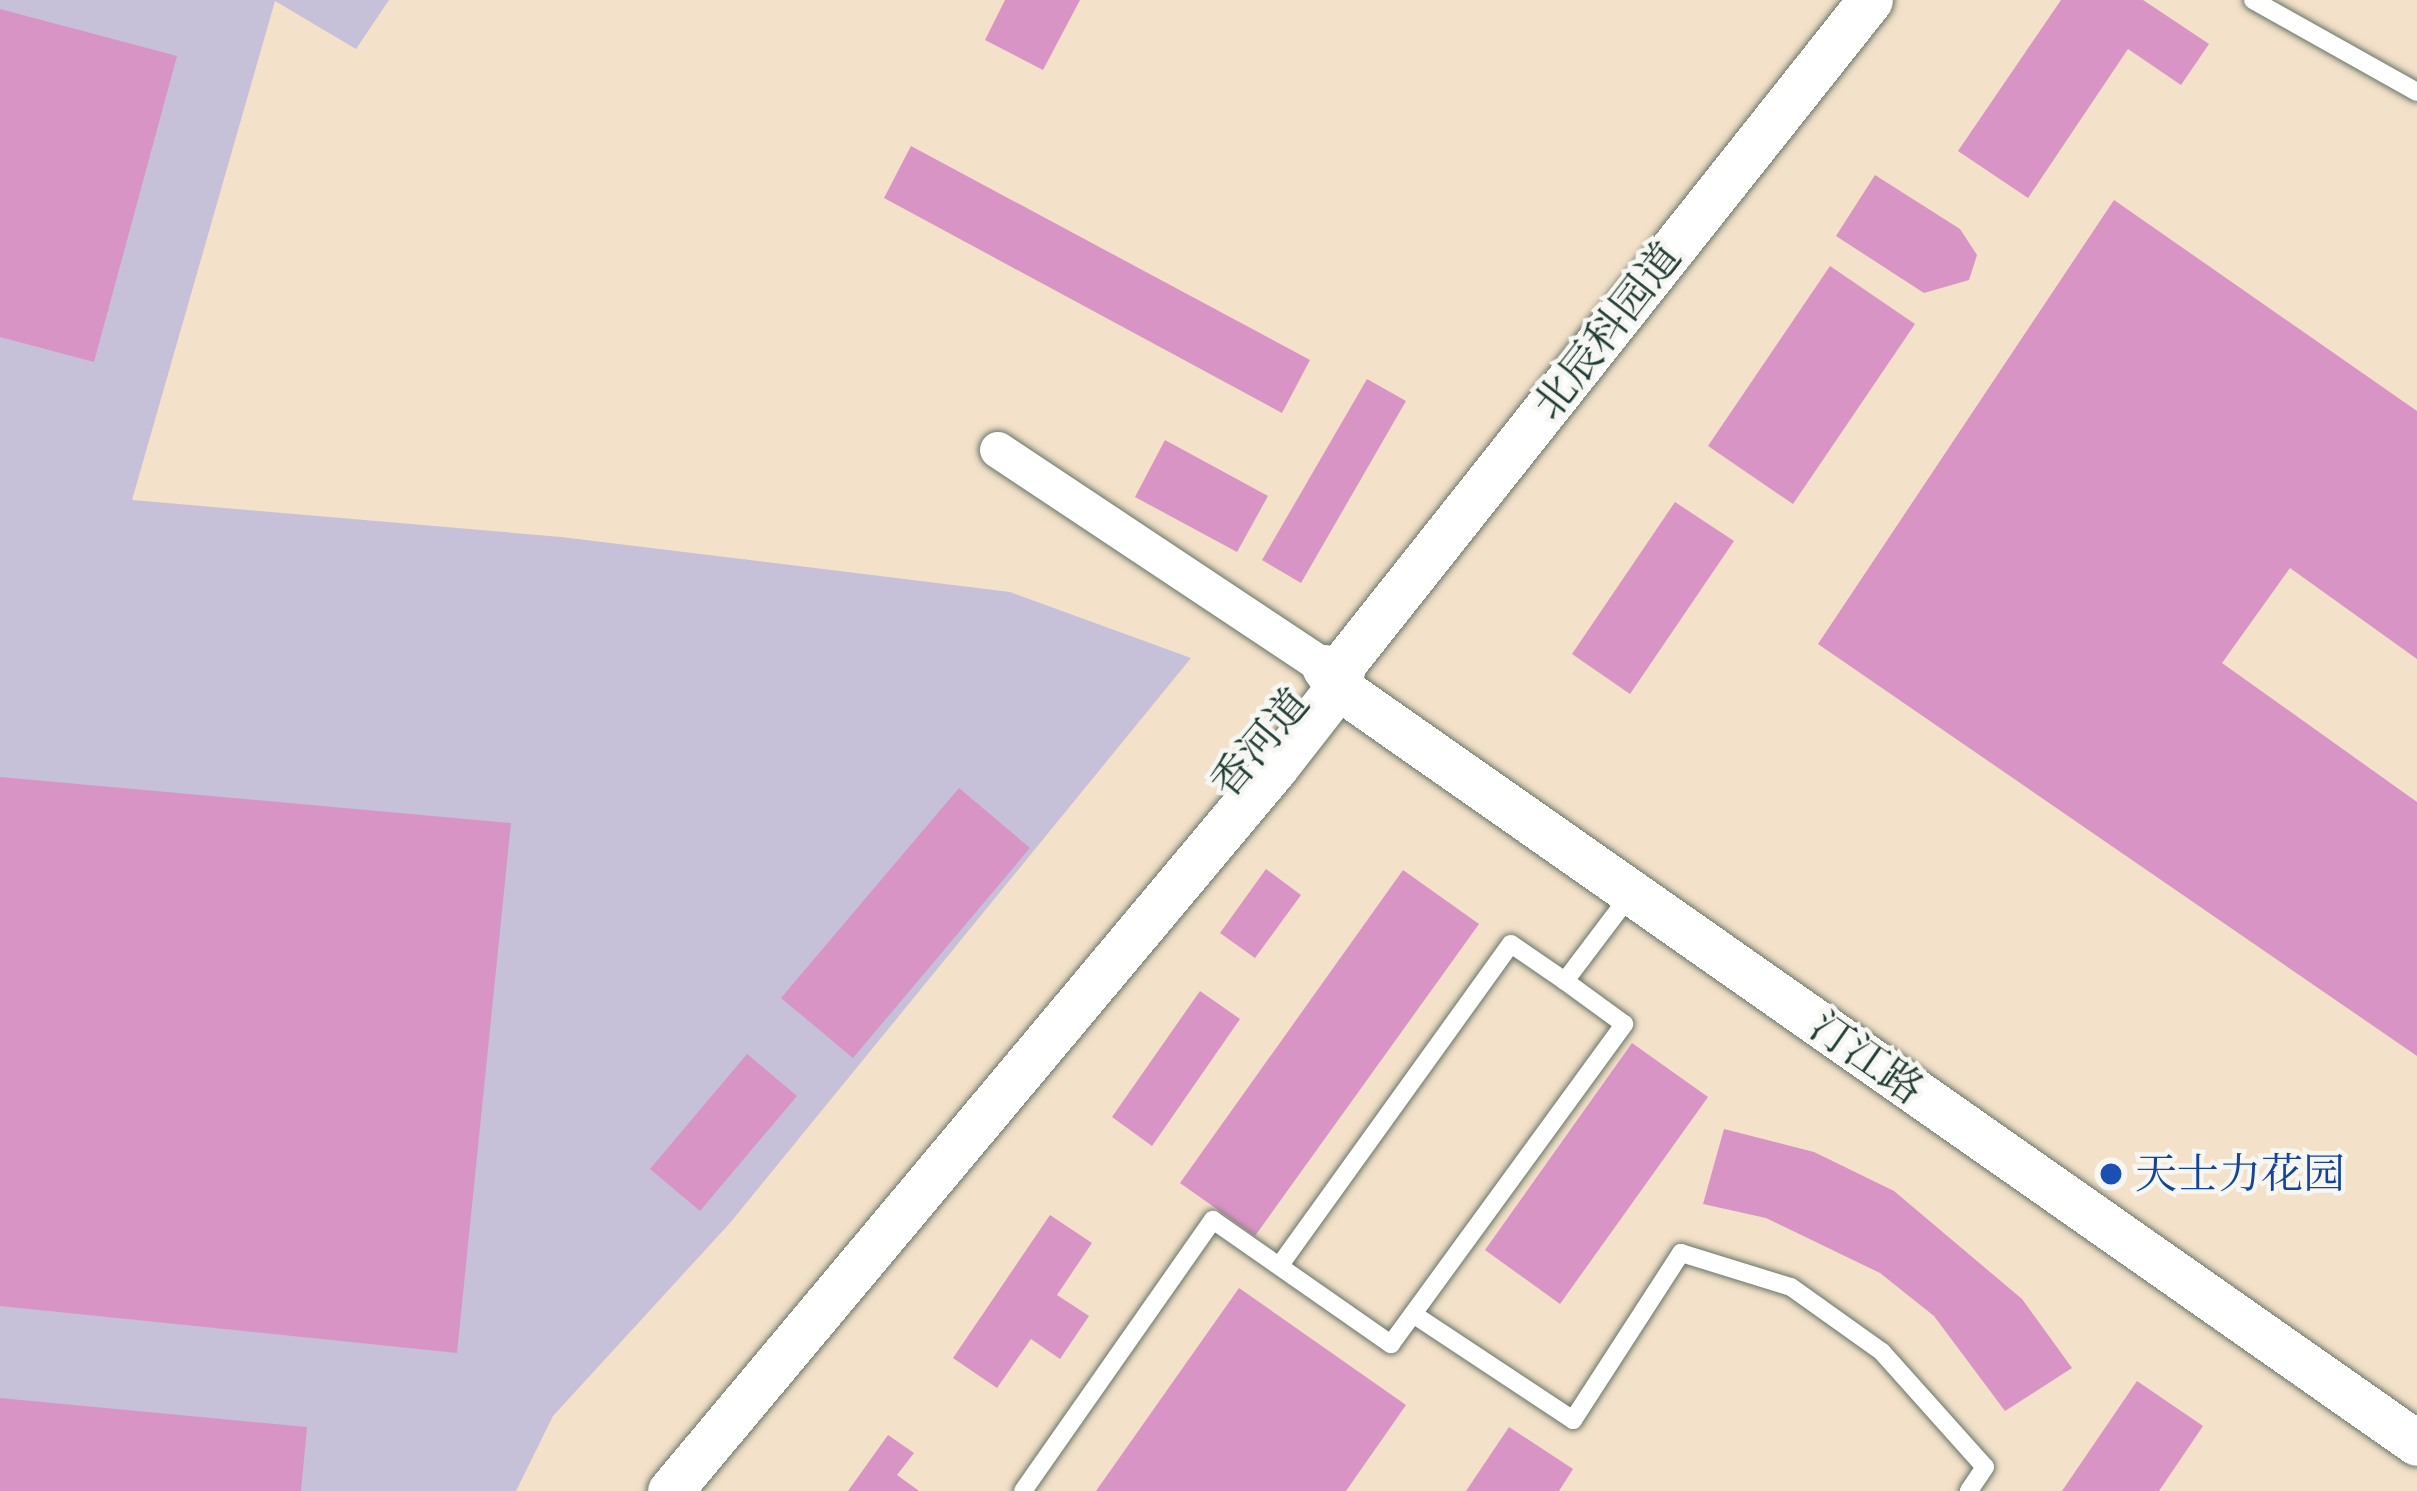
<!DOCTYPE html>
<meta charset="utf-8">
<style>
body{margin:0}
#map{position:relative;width:2417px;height:1491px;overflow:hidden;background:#f3e1c9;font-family:"IM FELL Great Primer","Noto Serif SC",serif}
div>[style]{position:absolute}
.industrial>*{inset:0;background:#c7c0d9}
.building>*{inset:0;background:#d994c6}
.roads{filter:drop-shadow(0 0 3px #697668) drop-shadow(0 0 3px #697668)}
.service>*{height:18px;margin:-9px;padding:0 9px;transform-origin:9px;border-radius:9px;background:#fff}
.minor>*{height:36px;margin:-18px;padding:0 18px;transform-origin:18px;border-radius:18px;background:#fff}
.tertiary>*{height:45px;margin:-22.5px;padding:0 22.5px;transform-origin:22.5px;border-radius:22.5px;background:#fff}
.dots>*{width:33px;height:33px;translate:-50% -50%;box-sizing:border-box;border:6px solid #f6f6f2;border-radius:50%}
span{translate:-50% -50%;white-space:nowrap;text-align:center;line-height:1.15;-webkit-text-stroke:9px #f6f6f2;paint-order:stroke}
.street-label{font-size:42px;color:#1f3d34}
.transit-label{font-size:42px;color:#164399}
.left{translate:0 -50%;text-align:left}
</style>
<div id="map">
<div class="industrial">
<i style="clip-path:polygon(0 0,389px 0,356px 49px,275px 1px,132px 500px,561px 537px,1010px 592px,1191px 658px,730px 1223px,553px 1416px,516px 1491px,0 1491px)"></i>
</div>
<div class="building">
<i style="clip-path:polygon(1005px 0,1080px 0,1043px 70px,985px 40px)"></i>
<i style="clip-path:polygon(2061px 0,2143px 0,2209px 44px,2181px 85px,2128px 49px,2028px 198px,1958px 151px)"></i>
<i style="clip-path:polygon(0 9px,177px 56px,94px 362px,0 337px)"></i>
<i style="clip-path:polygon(911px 146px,1310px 360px,1282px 413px,884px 198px)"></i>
<i style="clip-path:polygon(1875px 175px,1960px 229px,1977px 255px,1969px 280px,1924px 293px,1836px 236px)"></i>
<i style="clip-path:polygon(2114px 200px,2417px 411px,2417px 659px,2290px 568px,2222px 663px,2417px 802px,2417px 1056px,1818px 644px)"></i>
<i style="clip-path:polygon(1830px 266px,1915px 324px,1793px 504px,1708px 446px)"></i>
<i style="clip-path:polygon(1367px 379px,1406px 401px,1301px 583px,1262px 560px)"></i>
<i style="clip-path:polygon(1165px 440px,1268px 496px,1237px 552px,1135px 497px)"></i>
<i style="clip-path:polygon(1675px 502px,1734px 541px,1630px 694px,1572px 654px)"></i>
<i style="clip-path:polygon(0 777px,511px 823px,457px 1353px,0 1306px)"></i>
<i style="clip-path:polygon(959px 788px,1030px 848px,853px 1058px,781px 998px)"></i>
<i style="clip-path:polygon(1266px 869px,1301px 895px,1255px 958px,1220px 933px)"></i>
<i style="clip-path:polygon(1403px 870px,1479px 924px,1255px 1236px,1180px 1183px)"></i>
<i style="clip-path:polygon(1200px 991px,1240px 1019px,1152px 1146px,1112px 1117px)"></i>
<i style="clip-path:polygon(1632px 1043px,1708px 1097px,1560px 1304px,1485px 1250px)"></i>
<i style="clip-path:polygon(747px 1054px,797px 1096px,700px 1211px,650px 1169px)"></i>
<i style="clip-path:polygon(1724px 1129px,1814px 1152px,1894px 1191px,2022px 1299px,2072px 1368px,2005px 1411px,1934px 1316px,1880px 1273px,1766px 1218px,1703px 1204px)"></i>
<i style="clip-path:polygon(1050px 1215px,1092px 1243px,1057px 1295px,1089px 1316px,1060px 1359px,1031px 1339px,997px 1388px,953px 1358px)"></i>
<i style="clip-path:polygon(1239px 1288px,1406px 1405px,1346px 1491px,1096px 1491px)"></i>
<i style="clip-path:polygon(2137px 1381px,2203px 1426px,2159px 1491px,2062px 1491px)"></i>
<i style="clip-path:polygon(0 1398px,307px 1427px,301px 1491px,0 1491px)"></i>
<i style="clip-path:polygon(1509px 1427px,1573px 1469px,1559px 1491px,1466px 1491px)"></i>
<i style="clip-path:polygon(888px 1435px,914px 1453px,897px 1475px,919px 1491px,848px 1491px)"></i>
</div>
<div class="roads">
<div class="service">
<i style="left:2253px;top:0;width:188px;rotate:29.3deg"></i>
<i style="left:1280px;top:1265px;width:395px;rotate:-54.3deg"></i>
<i style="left:1511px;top:944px;width:65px;rotate:34.4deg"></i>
<i style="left:1413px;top:1314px;width:192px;rotate:33.5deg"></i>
<i style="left:1573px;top:1420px;width:199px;rotate:-57.1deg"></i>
<i style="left:1681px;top:1253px;width:115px;rotate:17.2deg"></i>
<i style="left:1791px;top:1287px;width:112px;rotate:35.5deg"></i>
<i style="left:1882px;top:1352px;width:154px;rotate:48.2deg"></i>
<i style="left:1985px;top:1467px;width:29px;rotate:124deg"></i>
<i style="left:1023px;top:1491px;width:331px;rotate:-55deg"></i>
<i style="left:1213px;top:1220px;width:217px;rotate:34.9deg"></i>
<i style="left:1391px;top:1344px;width:396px;rotate:-53.9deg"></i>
<i style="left:1624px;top:1024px;width:73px;rotate:-143.9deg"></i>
<i style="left:1565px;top:981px;width:113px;rotate:-52.9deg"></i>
</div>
<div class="minor">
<i style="left:998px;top:450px;width:392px;rotate:33.6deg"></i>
</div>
<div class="tertiary">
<i style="left:1324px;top:667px;width:24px;rotate:55deg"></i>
<i style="left:1338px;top:687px;width:1317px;rotate:35.02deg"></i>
<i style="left:670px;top:1491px;width:943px;rotate:-50.08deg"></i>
<i style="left:1275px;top:768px;width:103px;rotate:-52.1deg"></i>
<i style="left:1338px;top:687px;width:25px;rotate:-76deg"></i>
<i style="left:1344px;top:663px;width:846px;rotate:-51.57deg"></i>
</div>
</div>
<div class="dots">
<i style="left:2111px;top:1174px;background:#1a4fb4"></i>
</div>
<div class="street-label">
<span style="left:1607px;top:331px;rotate:-52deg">北辰科园道</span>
<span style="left:1260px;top:743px;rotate:-50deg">香河道</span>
<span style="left:1867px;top:1058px;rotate:35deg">汀江路</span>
</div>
<div class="transit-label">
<span class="left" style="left:2135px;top:1174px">天士力花园</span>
</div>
</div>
